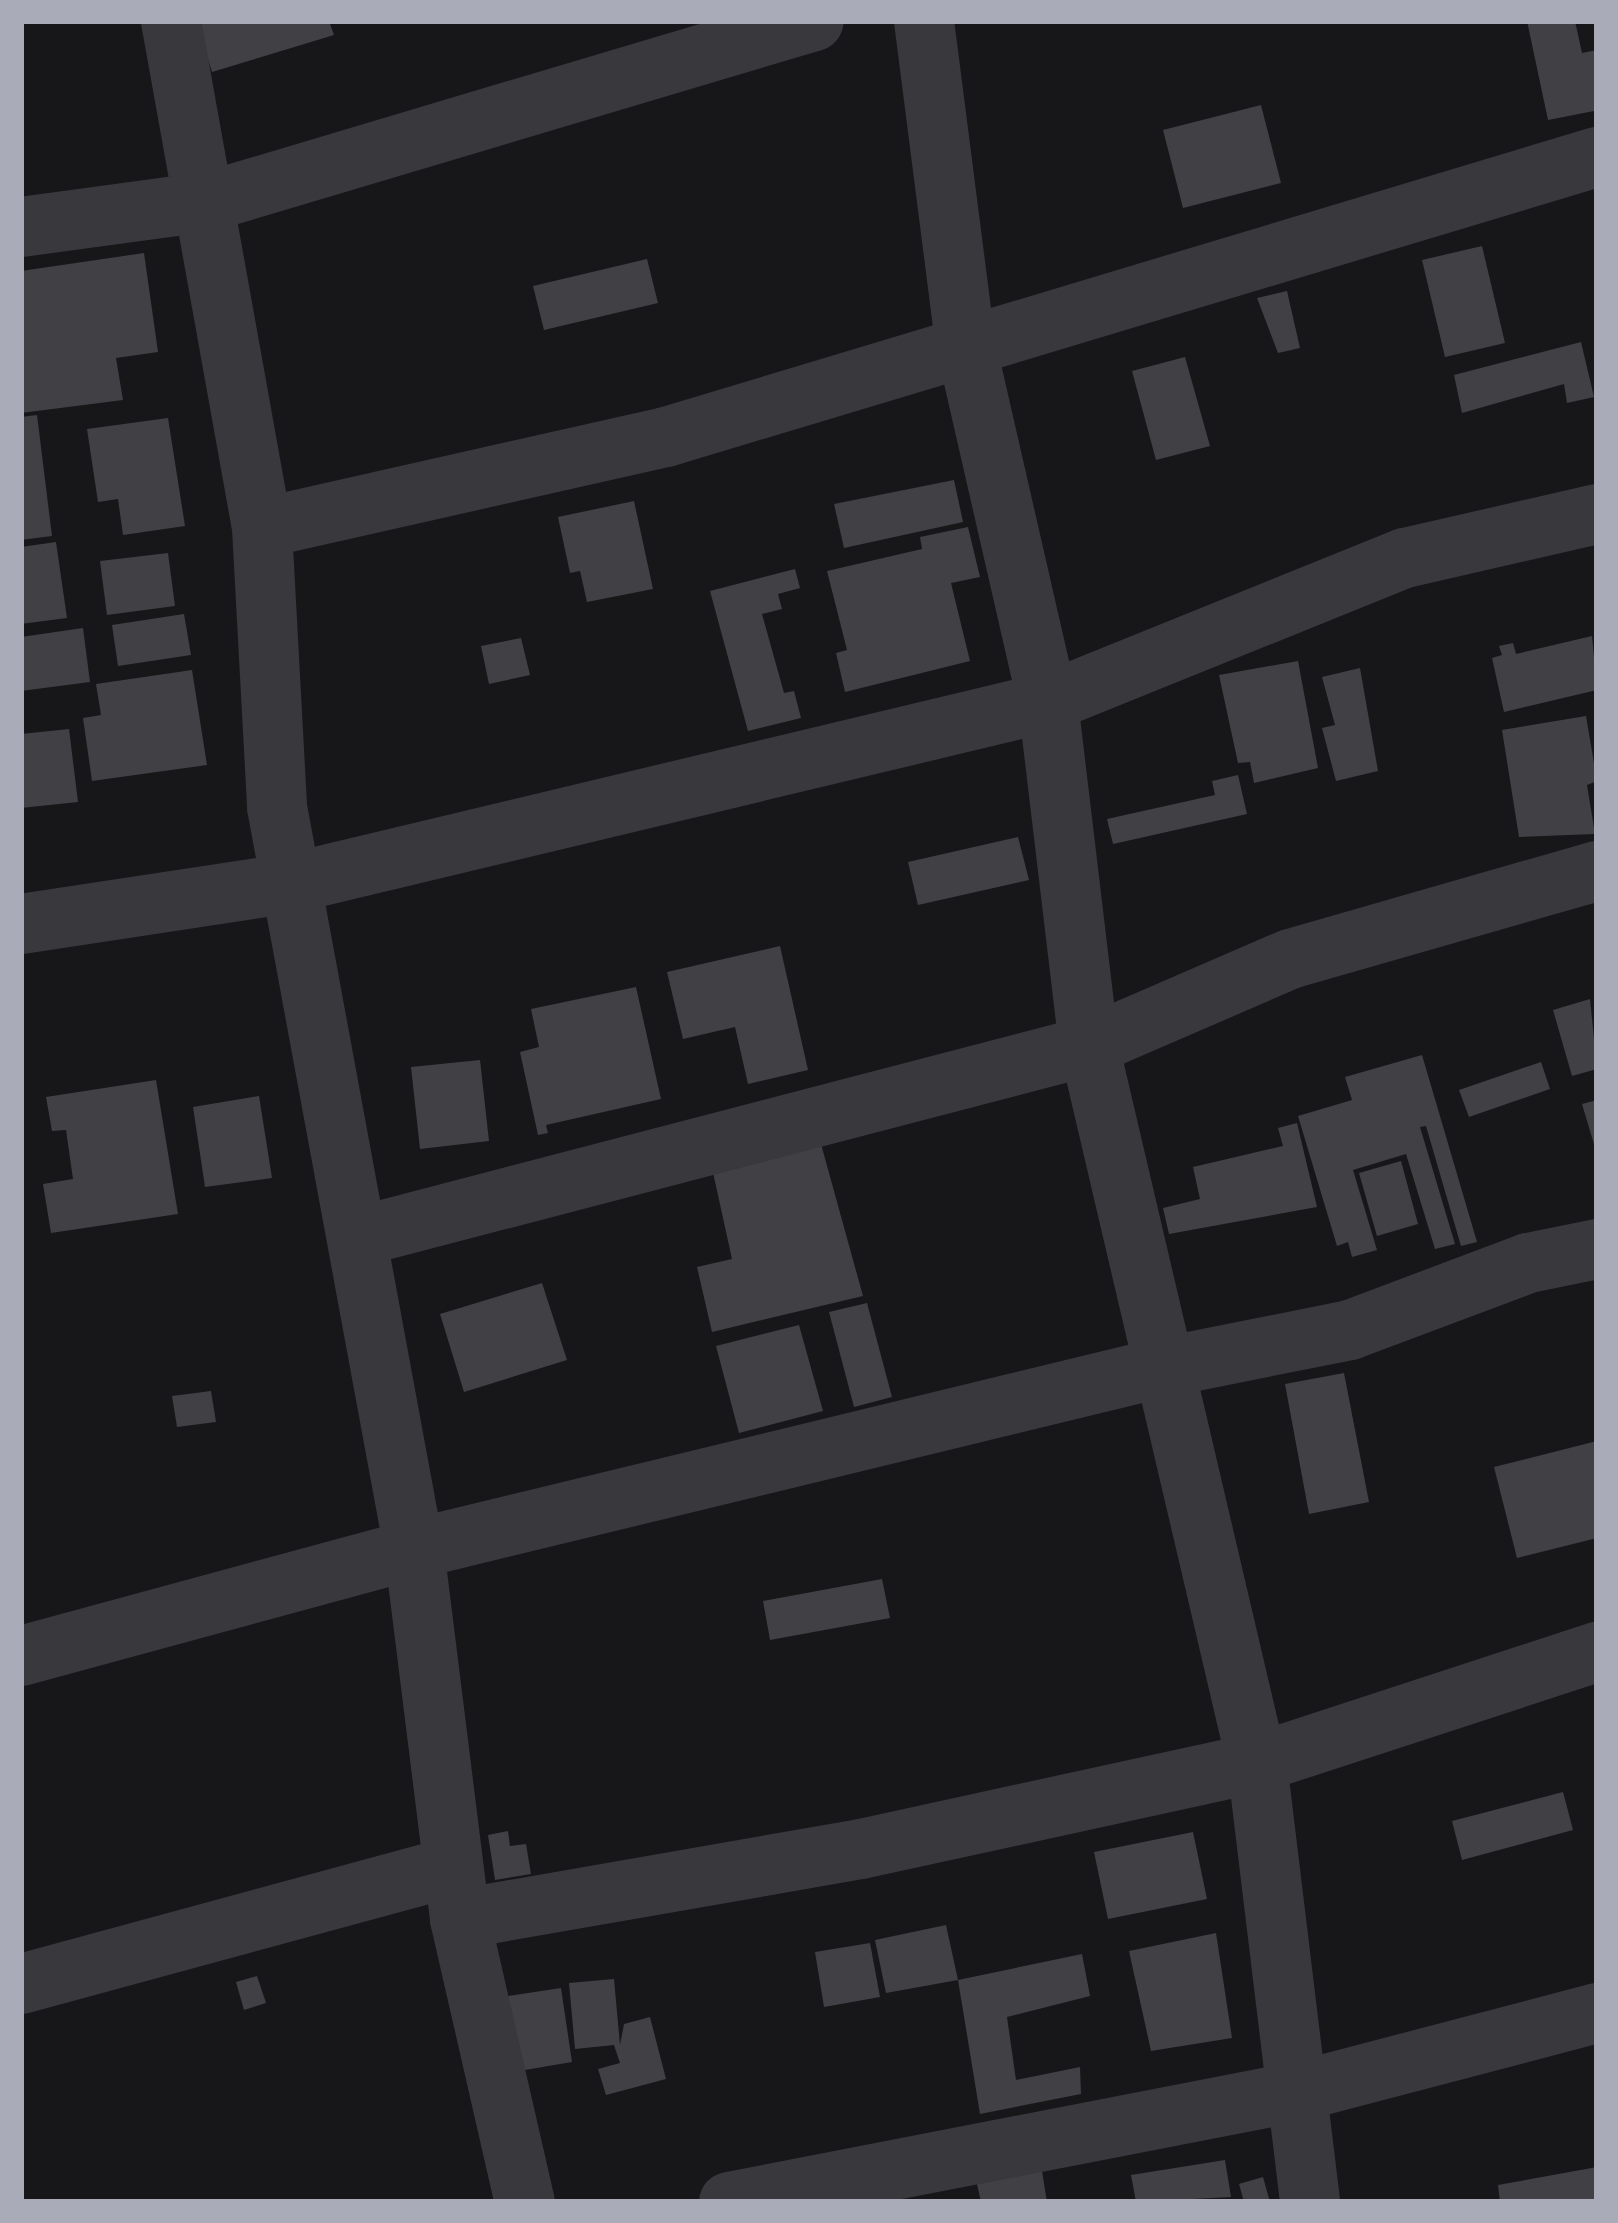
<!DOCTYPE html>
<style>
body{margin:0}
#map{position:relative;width:1618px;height:2223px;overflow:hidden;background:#171719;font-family:Cabin,sans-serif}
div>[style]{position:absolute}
.building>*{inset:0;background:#414145}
.minor>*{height:60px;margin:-30px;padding:0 30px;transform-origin:30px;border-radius:30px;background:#38383d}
span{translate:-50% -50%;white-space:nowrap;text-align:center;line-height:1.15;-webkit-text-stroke:12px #121214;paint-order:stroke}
.frame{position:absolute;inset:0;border:24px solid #a9acb8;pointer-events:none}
</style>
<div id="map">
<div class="building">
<i style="clip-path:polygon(329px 21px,334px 35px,212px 72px,197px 24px)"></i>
<i style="clip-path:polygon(1527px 21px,1575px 21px,1582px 53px,1597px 50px,1594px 111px,1548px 120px)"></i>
<i style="clip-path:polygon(1261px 105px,1281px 183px,1183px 208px,1163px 130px)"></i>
<i style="clip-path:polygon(1482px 246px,1505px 343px,1445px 357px,1422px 260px)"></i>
<i style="clip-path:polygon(144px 253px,158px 352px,116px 358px,123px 400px,21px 413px,21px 271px)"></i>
<i style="clip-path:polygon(647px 259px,658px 303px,544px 330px,533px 286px)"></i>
<i style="clip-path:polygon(1287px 291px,1300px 348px,1278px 353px,1257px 298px)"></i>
<i style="clip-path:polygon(1581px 342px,1594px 397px,1567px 403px,1564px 384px,1462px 413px,1454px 375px)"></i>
<i style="clip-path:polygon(1185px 357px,1210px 446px,1156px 460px,1132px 371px)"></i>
<i style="clip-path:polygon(37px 415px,52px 536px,21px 540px,21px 417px)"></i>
<i style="clip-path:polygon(168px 418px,185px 526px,123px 535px,118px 499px,98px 502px,87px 429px)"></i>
<i style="clip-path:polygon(954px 480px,963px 522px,844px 548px,834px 504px)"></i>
<i style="clip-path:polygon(634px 501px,653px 589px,587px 602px,580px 571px,570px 573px,558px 517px)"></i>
<i style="clip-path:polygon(968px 527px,980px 577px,951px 583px,970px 661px,845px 692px,836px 653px,847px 650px,827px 571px,922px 549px,920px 537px)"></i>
<i style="clip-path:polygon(56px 542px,67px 618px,21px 624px,21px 547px)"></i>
<i style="clip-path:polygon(168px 553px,175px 606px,107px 615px,100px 561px)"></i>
<i style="clip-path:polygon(795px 569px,800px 588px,778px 594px,782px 609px,762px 614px,784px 693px,794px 691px,801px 718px,748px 731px,710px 591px)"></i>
<i style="clip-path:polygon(184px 614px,191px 655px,118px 666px,112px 625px)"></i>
<i style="clip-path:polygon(83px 628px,90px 682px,21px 691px,21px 637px)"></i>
<i style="clip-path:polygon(1592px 636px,1597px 690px,1504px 712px,1492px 658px,1502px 655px,1499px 646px,1513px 643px,1516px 654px)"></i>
<i style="clip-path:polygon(521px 638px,530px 675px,489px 684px,481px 646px)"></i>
<i style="clip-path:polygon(1298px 661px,1318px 768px,1254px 783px,1250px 762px,1238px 763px,1219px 675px)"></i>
<i style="clip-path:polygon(1360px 668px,1378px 771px,1336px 781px,1322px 728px,1335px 725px,1322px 677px)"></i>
<i style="clip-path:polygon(192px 670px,207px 765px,92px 781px,83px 718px,101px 715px,96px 684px)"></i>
<i style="clip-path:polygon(1586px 716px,1597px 781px,1587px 785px,1595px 834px,1519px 837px,1502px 730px)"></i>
<i style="clip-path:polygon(69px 729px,78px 802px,21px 808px,21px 734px)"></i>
<i style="clip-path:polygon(1238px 775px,1247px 814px,1113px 844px,1107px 819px,1215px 795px,1212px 781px)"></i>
<i style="clip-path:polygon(1018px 837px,1029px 880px,918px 905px,908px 862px)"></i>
<i style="clip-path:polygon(780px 946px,808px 1070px,748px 1084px,735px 1027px,683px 1039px,667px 972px)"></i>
<i style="clip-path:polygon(636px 987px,661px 1099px,546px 1125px,548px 1133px,538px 1135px,520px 1052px,539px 1047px,531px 1009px)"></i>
<i style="clip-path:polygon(1590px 999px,1597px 1069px,1572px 1076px,1553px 1010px)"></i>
<i style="clip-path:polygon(1422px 1055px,1477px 1242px,1461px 1246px,1426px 1126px,1420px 1127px,1455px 1244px,1435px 1249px,1406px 1154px,1353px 1170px,1377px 1250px,1352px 1257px,1348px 1242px,1337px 1246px,1298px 1116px,1352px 1100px,1345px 1077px)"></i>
<i style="clip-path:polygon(480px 1060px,489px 1141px,420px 1149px,411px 1067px)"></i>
<i style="clip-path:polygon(1541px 1062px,1550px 1089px,1469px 1117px,1459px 1090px)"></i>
<i style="clip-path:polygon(156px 1080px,178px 1214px,51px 1233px,43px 1184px,73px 1179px,66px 1130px,52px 1131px,46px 1097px)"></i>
<i style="clip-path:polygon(259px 1096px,272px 1178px,205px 1187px,193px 1107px)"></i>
<i style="clip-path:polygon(1597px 1100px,1597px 1151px,1596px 1151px,1582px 1104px)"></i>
<i style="clip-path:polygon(1297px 1123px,1317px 1207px,1169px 1234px,1163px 1208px,1200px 1199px,1193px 1167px,1283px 1146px,1278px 1128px)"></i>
<i style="clip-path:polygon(821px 1144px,863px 1296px,712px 1332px,697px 1267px,732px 1259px,712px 1168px)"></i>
<i style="clip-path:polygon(1401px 1161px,1418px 1224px,1377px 1236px,1359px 1173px)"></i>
<i style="clip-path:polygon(542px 1283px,567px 1360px,464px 1392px,440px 1314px)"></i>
<i style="clip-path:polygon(867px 1303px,892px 1397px,854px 1407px,829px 1312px)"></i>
<i style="clip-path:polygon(799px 1325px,823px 1411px,739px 1433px,716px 1346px)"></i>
<i style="clip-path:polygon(1344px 1373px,1369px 1502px,1309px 1514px,1285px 1384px)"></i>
<i style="clip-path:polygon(211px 1391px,216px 1422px,177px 1427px,172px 1396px)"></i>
<i style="clip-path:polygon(1597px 1441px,1597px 1538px,1517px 1558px,1494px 1467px)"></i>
<i style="clip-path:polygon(882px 1579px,890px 1618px,770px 1640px,763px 1601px)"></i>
<i style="clip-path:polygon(1563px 1792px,1573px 1830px,1462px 1860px,1452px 1821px)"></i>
<i style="clip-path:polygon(508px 1831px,510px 1846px,526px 1844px,531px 1874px,495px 1880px,488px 1835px)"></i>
<i style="clip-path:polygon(1193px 1832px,1207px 1899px,1108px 1919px,1094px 1852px)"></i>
<i style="clip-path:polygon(946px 1925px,958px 1980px,886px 1993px,875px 1940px)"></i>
<i style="clip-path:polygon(1216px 1933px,1232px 2038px,1151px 2051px,1129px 1951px)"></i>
<i style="clip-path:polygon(870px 1943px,880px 1997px,824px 2007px,815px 1952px)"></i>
<i style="clip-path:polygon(1082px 1954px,1090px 1996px,1007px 2017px,1016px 2080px,1080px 2067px,1081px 2094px,980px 2114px,958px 1980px)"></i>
<i style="clip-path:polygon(257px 1976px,266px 2003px,244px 2010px,236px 1982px)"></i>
<i style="clip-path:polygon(614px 1979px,620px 2045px,624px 2024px,650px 2017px,666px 2079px,606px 2095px,598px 2069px,620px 2063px,614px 2045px,575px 2049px,569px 1983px)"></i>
<i style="clip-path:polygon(561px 1988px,572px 2062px,519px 2071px,508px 1996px)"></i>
<i style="clip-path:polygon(1225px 2160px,1231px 2197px,1136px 2202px,1131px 2175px)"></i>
<i style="clip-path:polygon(1597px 2167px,1597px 2201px,1500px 2202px,1498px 2185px)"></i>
<i style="clip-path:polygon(1042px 2171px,1047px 2202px,981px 2202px,977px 2184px)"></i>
<i style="clip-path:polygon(1263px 2177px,1270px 2202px,1244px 2202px,1239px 2184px)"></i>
</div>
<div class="minor">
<i style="left:171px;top:21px;width:515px;rotate:79.82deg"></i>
<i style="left:262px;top:528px;width:279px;rotate:86.9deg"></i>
<i style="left:277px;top:807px;width:755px;rotate:79.54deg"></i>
<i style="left:414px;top:1549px;width:768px;rotate:-13.64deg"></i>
<i style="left:1160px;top:1368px;width:194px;rotate:-11.3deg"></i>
<i style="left:1350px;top:1330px;width:190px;rotate:-20.6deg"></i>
<i style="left:1528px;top:1263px;width:70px;rotate:-11.5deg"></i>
<i style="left:924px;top:21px;width:323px;rotate:82.7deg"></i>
<i style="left:965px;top:341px;width:370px;rotate:77.1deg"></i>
<i style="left:1048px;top:702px;width:346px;rotate:83.2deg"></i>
<i style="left:1089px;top:1046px;width:736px;rotate:76.81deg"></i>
<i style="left:1257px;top:1763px;width:442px;rotate:83.1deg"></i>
<i style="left:21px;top:227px;width:188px;rotate:-7.7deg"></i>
<i style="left:207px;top:202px;width:633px;rotate:-16.6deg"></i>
<i style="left:262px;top:528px;width:414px;rotate:-12.7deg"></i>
<i style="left:666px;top:437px;width:972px;rotate:-16.74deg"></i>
<i style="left:21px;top:924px;width:274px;rotate:-8.6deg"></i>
<i style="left:292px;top:883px;width:777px;rotate:-13.46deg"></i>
<i style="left:1048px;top:702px;width:385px;rotate:-22deg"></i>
<i style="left:1405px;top:558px;width:197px;rotate:-12.9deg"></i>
<i style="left:361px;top:1236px;width:752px;rotate:-14.63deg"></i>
<i style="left:1089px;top:1046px;width:219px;rotate:-23.4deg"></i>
<i style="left:1290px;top:959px;width:319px;rotate:-16deg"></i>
<i style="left:21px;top:1656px;width:407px;rotate:-15.2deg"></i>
<i style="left:414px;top:1549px;width:373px;rotate:82.9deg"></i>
<i style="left:460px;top:1919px;width:290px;rotate:77.1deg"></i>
<i style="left:460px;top:1919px;width:407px;rotate:-9.9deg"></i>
<i style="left:861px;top:1849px;width:405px;rotate:-12.3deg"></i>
<i style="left:1257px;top:1763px;width:358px;rotate:-18.1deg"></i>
<i style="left:21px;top:1984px;width:447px;rotate:-15.2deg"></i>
<i style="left:729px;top:2202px;width:578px;rotate:-10.98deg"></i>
<i style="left:1296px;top:2092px;width:311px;rotate:-14.7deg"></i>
</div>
<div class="frame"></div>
</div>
